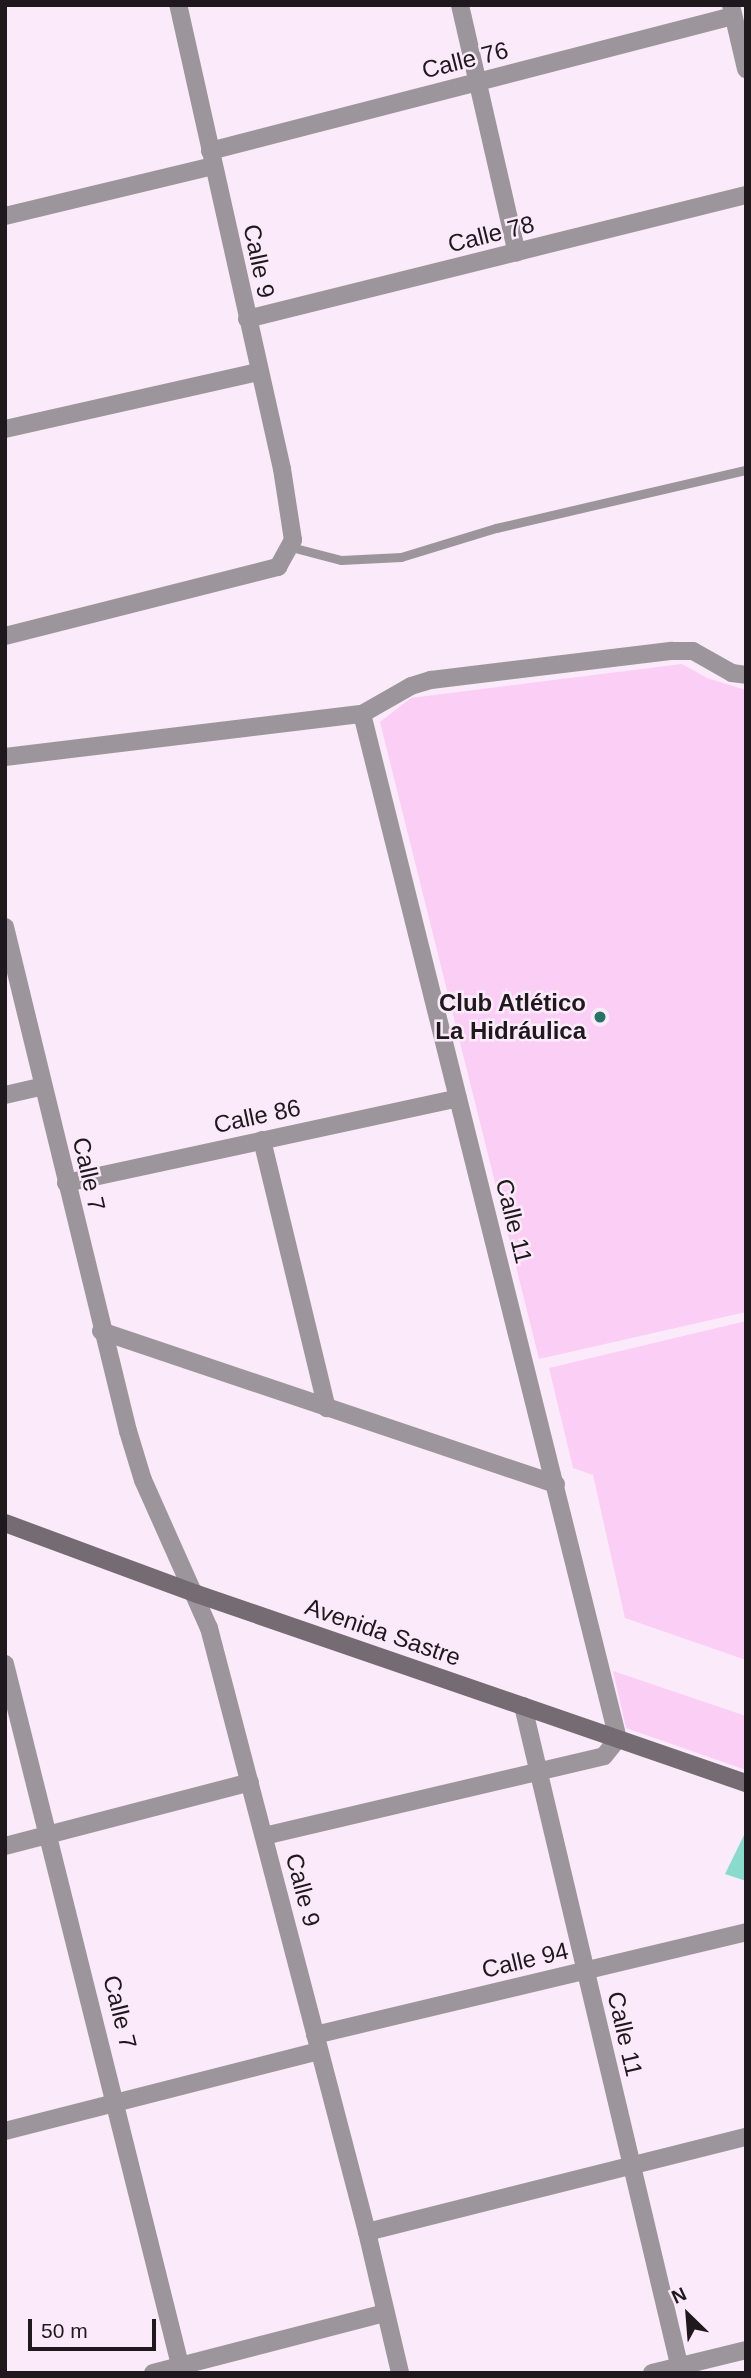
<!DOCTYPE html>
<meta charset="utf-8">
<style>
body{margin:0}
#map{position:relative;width:751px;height:2378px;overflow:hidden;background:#fbeaf9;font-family:Helvetica,sans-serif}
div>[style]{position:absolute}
.green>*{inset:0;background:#fbcef6}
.building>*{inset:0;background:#8adbcd}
.lane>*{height:9px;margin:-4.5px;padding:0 4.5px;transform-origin:4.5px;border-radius:4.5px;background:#9c969c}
.street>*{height:18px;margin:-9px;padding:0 9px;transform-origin:9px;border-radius:9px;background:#9c969c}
.secondary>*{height:18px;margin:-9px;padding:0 9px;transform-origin:9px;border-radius:9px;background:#756b73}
.dots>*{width:19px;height:19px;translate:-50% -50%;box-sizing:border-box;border:4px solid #fbeaf9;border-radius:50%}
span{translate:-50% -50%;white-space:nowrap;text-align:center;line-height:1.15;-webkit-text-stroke:5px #fbeaf9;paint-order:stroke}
.street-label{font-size:24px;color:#1f191e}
.poi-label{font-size:24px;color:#1f191e;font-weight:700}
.right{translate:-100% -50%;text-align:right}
.frame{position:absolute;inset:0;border:7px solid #1f191e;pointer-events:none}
.north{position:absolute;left:653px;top:2280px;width:70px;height:70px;-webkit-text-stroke:5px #fbeaf9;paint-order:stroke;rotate:335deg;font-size:19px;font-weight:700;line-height:28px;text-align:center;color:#1f191e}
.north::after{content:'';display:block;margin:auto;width:24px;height:32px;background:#1f191e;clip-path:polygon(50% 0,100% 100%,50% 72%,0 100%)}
.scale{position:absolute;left:28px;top:2319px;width:128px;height:32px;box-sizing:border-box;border:4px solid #1f191e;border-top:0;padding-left:9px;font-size:21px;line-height:24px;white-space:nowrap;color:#1f191e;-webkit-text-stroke:5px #fbeaf9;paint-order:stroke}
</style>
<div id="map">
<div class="green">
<i style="clip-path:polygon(682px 664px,707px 678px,746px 690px,746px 1312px,539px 1359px,380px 722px,411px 698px)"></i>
<i style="clip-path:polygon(746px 1321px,746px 1660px,625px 1618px,593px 1475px,573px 1468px,549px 1368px)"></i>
<i style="clip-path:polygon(613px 1671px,746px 1716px,746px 1770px,626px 1728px)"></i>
</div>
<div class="building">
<i style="clip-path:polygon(746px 1831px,746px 1881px,725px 1874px)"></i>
</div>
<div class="lane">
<i style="left:291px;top:547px;width:52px;rotate:14.6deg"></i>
<i style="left:341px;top:560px;width:60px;rotate:-2.9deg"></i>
<i style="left:401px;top:557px;width:99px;rotate:-17deg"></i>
<i style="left:496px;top:528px;width:257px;rotate:-13.1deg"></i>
</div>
<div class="street">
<i style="left:460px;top:5px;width:254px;rotate:77.1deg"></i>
<i style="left:731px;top:5px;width:66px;rotate:76.8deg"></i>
<i style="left:210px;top:151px;width:540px;rotate:-14.47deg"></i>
<i style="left:5px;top:216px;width:214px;rotate:-13.5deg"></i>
<i style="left:247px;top:319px;width:514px;rotate:-13.96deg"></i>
<i style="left:5px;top:429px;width:259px;rotate:-12.7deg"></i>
<i style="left:5px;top:636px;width:282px;rotate:-14.2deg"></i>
<i style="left:278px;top:567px;width:31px;rotate:-61deg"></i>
<i style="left:293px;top:540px;width:72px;rotate:-98.8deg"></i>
<i style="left:282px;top:469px;width:476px;rotate:-102.6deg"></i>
<i style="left:5px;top:757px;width:360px;rotate:-6.9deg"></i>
<i style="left:362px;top:714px;width:56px;rotate:-29.7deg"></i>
<i style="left:411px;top:686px;width:21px;rotate:-17deg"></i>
<i style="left:431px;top:680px;width:243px;rotate:-6.9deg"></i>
<i style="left:672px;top:651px;width:21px"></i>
<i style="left:693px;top:651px;width:45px;rotate:29.4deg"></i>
<i style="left:732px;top:673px;width:14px;rotate:8deg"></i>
<i style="left:5px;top:927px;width:519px;rotate:76.29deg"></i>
<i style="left:128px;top:1431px;width:51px;rotate:73deg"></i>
<i style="left:143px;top:1480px;width:162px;rotate:66deg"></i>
<i style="left:209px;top:1628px;width:624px;rotate:75.34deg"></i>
<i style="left:367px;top:2232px;width:145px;rotate:76.8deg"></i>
<i style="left:5px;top:1095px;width:39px;rotate:-13deg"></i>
<i style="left:262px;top:1140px;width:276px;rotate:76.4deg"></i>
<i style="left:66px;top:1183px;width:401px;rotate:-12.2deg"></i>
<i style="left:101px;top:1331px;width:480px;rotate:18.6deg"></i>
<i style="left:5px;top:1664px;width:731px;rotate:75.98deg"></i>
<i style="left:523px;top:1706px;width:685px;rotate:76.67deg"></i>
<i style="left:264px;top:1836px;width:349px;rotate:-13.2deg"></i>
<i style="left:604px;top:1756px;width:22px;rotate:-51deg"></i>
<i style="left:618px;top:1739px;width:1056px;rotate:-104.02deg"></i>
<i style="left:5px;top:1846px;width:253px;rotate:-14.6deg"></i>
<i style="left:315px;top:2035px;width:443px;rotate:-13.4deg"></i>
<i style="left:5px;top:2131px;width:324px;rotate:-14.3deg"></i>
<i style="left:367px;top:2232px;width:391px;rotate:-14.1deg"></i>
<i style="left:153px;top:2373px;width:240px;rotate:-14.5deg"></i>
<i style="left:652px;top:2373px;width:97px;rotate:-13.7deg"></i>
</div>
<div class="secondary">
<i style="left:5px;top:1523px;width:205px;rotate:20.3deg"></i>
<i style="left:197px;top:1594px;width:581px;rotate:19deg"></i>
</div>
<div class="dots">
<i style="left:600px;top:1017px;background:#2a7167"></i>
</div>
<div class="street-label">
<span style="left:465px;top:60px;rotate:-14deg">Calle 76</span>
<span style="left:491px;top:234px;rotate:-14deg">Calle 78</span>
<span style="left:259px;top:261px;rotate:78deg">Calle 9</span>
<span style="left:257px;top:1116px;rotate:-12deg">Calle 86</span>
<span style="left:89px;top:1174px;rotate:77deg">Calle 7</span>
<span style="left:514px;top:1221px;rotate:76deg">Calle 11</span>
<span style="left:383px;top:1632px;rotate:19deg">Avenida Sastre</span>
<span style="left:303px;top:1890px;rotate:75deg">Calle 9</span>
<span style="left:525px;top:1960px;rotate:-13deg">Calle 94</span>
<span style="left:120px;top:2012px;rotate:76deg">Calle 7</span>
<span style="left:625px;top:2034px;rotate:77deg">Calle 11</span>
</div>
<div class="poi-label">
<span class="right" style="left:586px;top:1017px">Club Atlético<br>La Hidráulica</span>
</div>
<div class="frame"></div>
<div class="north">N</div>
<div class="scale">50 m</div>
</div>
